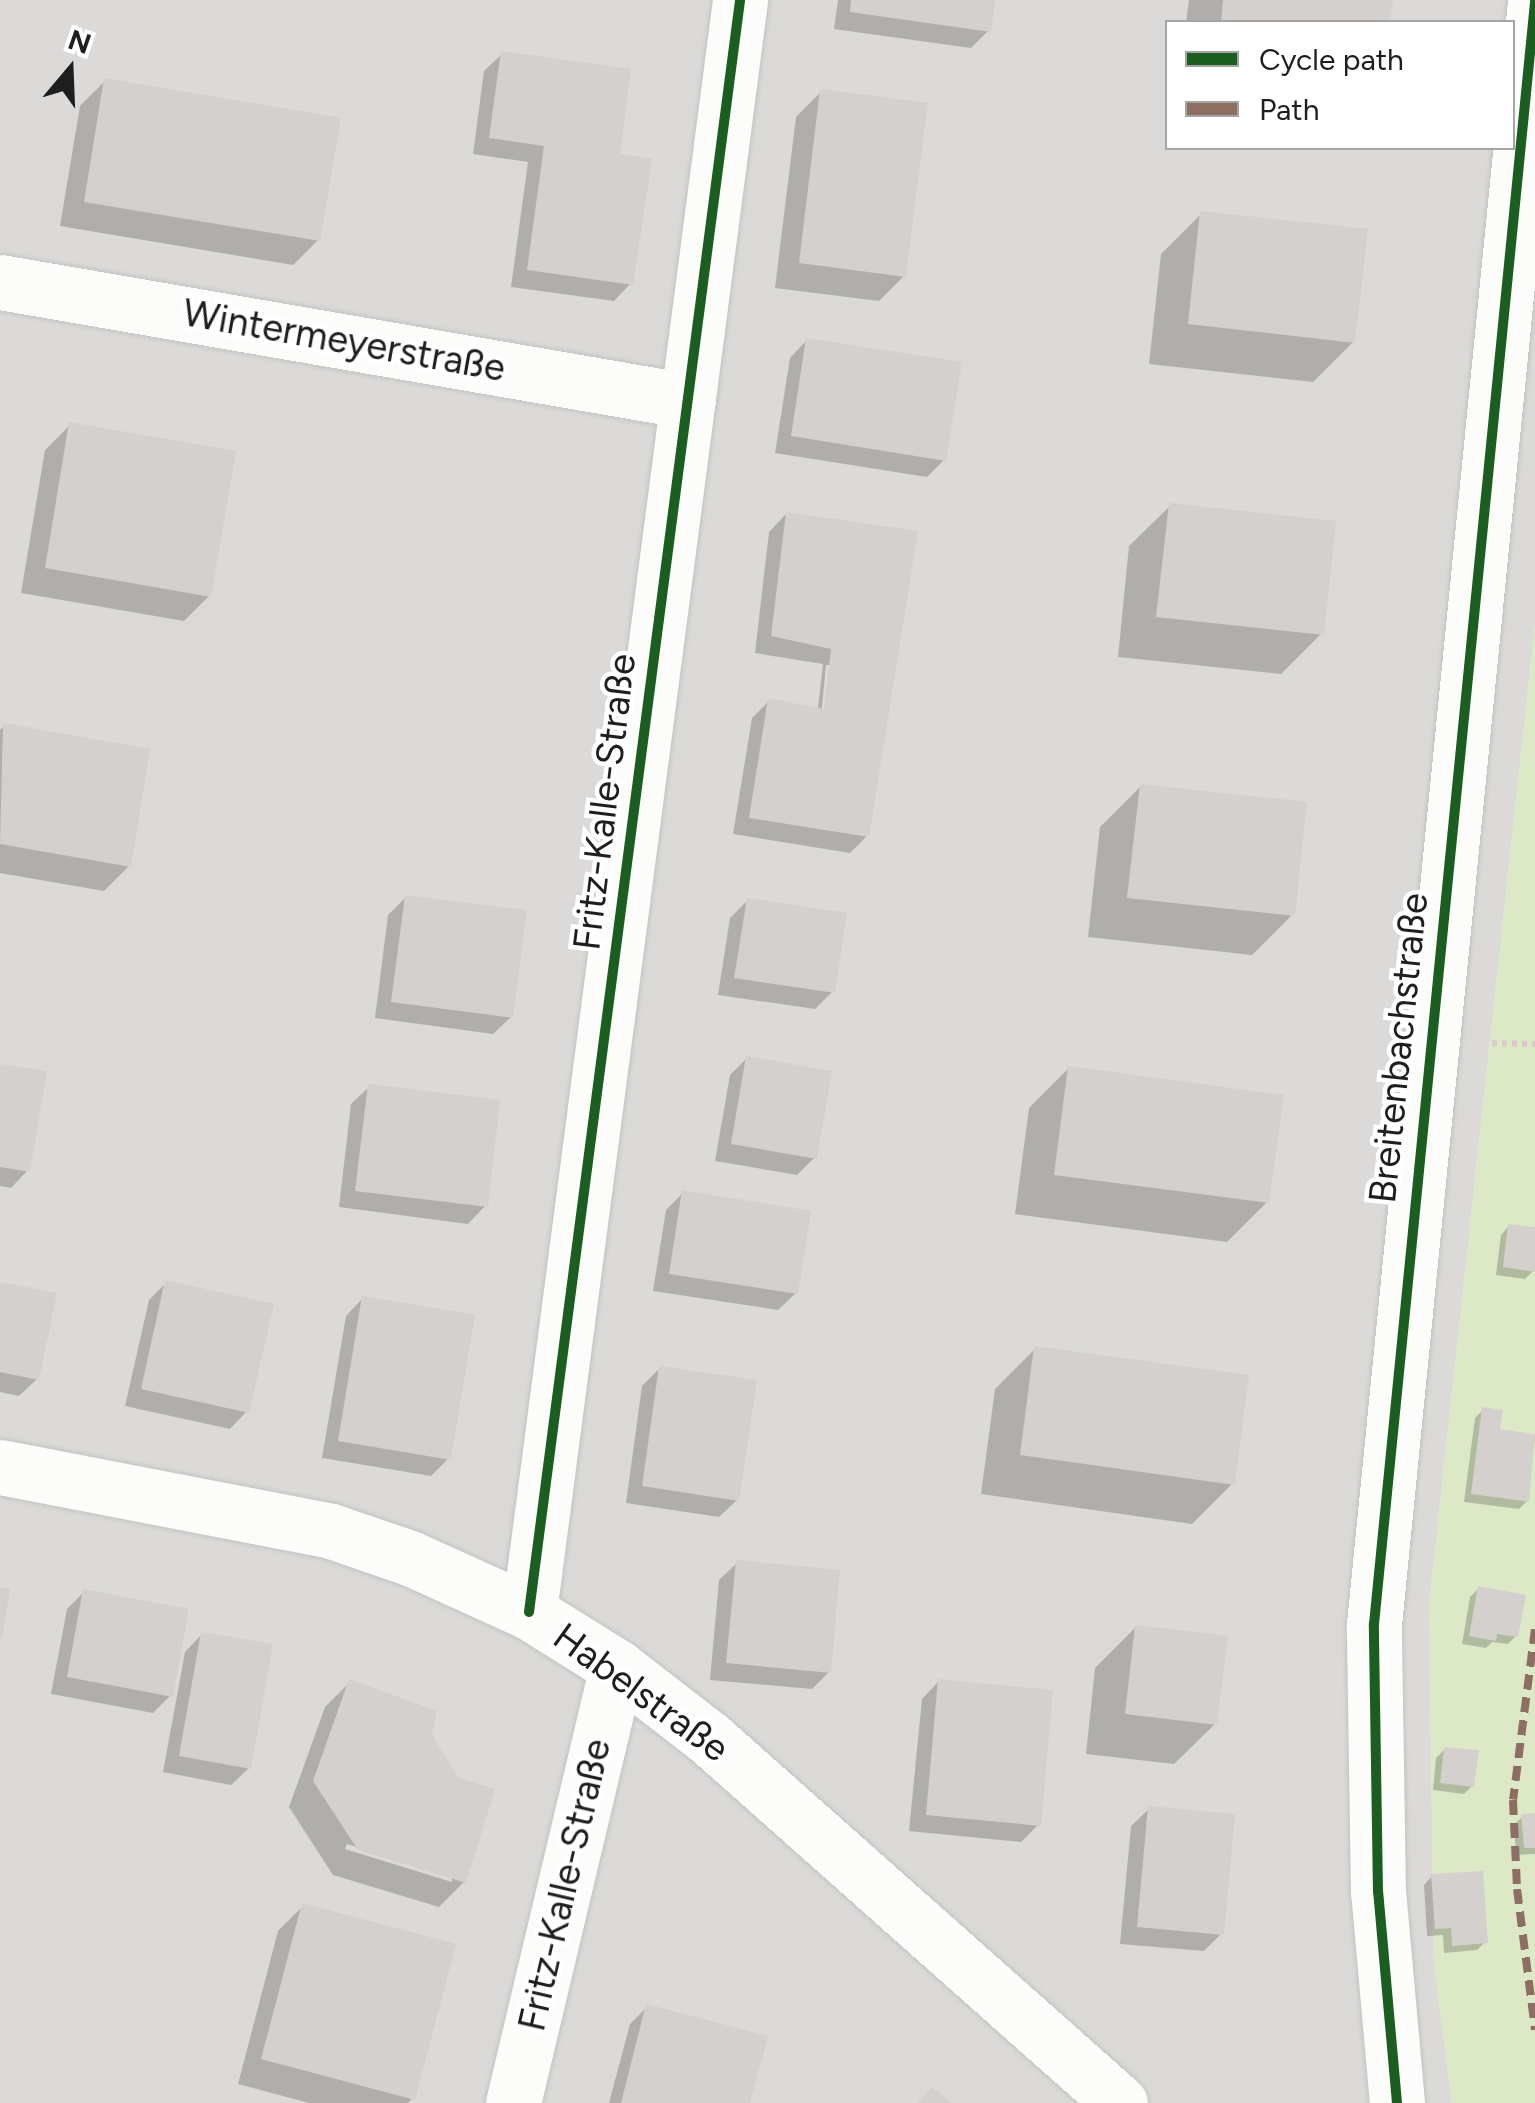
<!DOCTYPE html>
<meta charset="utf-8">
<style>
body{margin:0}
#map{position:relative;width:1535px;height:2103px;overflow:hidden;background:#eceae7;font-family:Figtree,sans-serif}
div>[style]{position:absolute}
.residential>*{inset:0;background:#dbdad8}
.grass>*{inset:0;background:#dde9c6}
.shadow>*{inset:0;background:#0003}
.building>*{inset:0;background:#d3d0ce}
.path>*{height:6px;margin-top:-3px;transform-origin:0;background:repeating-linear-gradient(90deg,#dacbca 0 5px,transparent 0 10px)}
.roads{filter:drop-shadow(0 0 2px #c3c2c1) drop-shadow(0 0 2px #c3c2c1)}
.minor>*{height:55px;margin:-27.5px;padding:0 27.5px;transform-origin:27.5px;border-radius:27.5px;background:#fcfcfb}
.quiet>*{height:8px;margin-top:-4px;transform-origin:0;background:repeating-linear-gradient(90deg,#8d6e63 0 15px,transparent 0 23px)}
.cycleway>*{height:10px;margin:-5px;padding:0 5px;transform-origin:5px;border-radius:5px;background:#1b5e20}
span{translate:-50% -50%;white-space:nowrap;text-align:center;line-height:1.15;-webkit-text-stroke:9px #fff;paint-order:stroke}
.street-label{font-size:38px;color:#1e1e1e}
.legend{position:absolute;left:1165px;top:20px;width:350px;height:130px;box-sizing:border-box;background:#fff;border:2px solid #a5a5a5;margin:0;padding:12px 18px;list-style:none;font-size:30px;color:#1e1e1e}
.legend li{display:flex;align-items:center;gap:20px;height:50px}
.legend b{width:50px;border:2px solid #a5a5a5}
.north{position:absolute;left:20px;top:20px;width:100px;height:100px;-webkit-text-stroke:8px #fff;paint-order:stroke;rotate:19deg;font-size:28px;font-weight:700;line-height:40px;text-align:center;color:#1e1e1e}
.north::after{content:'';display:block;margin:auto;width:35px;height:45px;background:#1e1e1e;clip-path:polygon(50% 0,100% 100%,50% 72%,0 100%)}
</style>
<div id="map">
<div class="residential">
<i style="clip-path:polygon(evenodd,0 0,1535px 0,1535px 624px,1429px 1606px,1434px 1965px,1452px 2103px,0 2103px,0 0,1168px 22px,1512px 22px,1512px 148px,1168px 148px,1168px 22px)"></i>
</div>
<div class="grass">
<i style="clip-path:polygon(1535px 624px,1535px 2103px,1452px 2103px,1434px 1965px,1429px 1606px)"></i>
</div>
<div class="shadow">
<i style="clip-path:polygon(838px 0,993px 0,988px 31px,971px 48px,834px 29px)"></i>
<i style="clip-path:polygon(1189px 0,1390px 0,1388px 22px,1186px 22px)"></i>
<i style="clip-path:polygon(502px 54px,617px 156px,631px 283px,614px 301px,511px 287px,528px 162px,473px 154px,484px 71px)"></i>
<i style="clip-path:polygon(105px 81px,318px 240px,293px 265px,60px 226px,80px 106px)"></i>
<i style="clip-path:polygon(821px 92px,904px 276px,879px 301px,775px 288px,796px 117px)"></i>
<i style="clip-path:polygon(1201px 214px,1353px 342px,1313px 382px,1149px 364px,1161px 254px)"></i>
<i style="clip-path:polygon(807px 340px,944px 460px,927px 477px,775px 453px,790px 358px)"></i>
<i style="clip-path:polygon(70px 425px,209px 596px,184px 621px,21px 593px,45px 450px)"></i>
<i style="clip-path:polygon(1170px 506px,1321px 634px,1281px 674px,1118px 657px,1129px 546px)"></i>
<i style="clip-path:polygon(evenodd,786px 514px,915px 533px,867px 836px,850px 853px,733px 834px,752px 718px,769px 701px,818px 708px,823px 664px,755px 653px,769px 532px,786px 514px,826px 665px,832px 665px,826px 716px,821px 716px,826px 665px)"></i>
<i style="clip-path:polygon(4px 726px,129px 866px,104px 891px,0 873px,0 730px)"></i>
<i style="clip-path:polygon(1140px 787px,1292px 915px,1252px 955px,1088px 937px,1100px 827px)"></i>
<i style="clip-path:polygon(406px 897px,511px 1017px,493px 1034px,375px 1018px,388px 915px)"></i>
<i style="clip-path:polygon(748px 900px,832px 992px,815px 1009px,718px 995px,730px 918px)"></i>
<i style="clip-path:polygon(747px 1058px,814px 1158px,797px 1175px,715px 1161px,730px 1075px)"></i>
<i style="clip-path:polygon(0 1066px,28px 1170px,11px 1188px,0 1186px)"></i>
<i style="clip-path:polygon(1069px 1068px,1267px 1202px,1227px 1242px,1015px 1214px,1029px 1108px)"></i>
<i style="clip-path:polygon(369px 1087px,485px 1206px,468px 1224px,339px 1207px,351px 1104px)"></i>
<i style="clip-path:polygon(683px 1193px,796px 1293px,778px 1310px,653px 1291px,666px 1210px)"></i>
<i style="clip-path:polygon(1509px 1226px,1535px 1229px,1533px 1271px,1525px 1279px,1496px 1275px,1501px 1235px)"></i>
<i style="clip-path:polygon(166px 1283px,247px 1411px,230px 1429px,125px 1406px,149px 1300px)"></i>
<i style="clip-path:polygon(0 1285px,37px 1379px,19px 1396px,0 1392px)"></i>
<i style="clip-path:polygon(363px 1298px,448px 1459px,431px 1476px,322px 1458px,346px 1316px)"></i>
<i style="clip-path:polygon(1035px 1349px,1233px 1483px,1192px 1524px,981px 1494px,995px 1389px)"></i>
<i style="clip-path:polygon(660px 1368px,737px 1500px,719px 1517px,626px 1503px,642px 1386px)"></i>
<i style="clip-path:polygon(1483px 1410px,1498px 1431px,1535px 1436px,1527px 1501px,1519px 1509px,1464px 1502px,1475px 1418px)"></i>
<i style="clip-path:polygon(737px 1563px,829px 1672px,812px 1689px,710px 1680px,719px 1580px)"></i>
<i style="clip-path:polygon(1478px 1589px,1516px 1636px,1508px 1644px,1492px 1642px,1486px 1648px,1462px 1644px,1470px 1597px)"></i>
<i style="clip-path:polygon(84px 1592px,170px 1696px,153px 1713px,51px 1694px,67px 1609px)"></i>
<i style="clip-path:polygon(1136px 1627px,1215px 1724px,1174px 1764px,1086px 1754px,1095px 1668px)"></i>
<i style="clip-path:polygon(202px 1634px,249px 1768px,231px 1785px,163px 1772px,185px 1652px)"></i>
<i style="clip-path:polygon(939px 1681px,1038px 1825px,1021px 1842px,909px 1831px,922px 1699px)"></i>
<i style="clip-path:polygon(evenodd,350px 1682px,429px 1736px,464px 1882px,439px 1907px,333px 1875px,289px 1807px,325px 1707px,350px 1682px,347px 1844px,452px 1876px,452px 1882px,345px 1849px,347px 1844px)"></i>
<i style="clip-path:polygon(1445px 1749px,1472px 1786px,1464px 1794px,1433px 1790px,1436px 1758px)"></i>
<i style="clip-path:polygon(1149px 1809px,1221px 1934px,1204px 1951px,1120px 1944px,1131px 1826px)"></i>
<i style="clip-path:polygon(1535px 1816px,1535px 1854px,1516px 1855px,1514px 1825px,1522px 1817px)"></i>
<i style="clip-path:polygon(1432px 1876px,1485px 1942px,1477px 1950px,1444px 1953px,1443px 1935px,1427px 1936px,1424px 1885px)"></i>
<i style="clip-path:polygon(303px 1906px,412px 2099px,408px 2103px,309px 2103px,238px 2084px,278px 1931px)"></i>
<i style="clip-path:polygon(647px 2007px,748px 2103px,609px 2103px,630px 2024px)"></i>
</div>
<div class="building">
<i style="clip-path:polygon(851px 0,995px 0,991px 32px,850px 12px)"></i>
<i style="clip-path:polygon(1223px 0,1393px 0,1390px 22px,1221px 22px)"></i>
<i style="clip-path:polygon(501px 51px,631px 69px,620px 154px,652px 159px,633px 285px,527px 270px,544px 146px,489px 138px)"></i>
<i style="clip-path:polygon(104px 78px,341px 118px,320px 241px,84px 202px)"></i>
<i style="clip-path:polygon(820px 89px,928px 103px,906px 277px,799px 263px)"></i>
<i style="clip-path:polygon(1200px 211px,1368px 229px,1355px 343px,1188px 324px)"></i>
<i style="clip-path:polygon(806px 338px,962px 362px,946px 461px,791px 436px)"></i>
<i style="clip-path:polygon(69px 422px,236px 451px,211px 597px,45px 568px)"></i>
<i style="clip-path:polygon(1169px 503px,1336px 521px,1324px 635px,1156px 617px)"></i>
<i style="clip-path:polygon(786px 512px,918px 531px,869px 837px,749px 818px,768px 698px,824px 709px,831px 649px,771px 636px)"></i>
<i style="clip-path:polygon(3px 723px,150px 749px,131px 867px,0 844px)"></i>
<i style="clip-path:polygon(1140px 784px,1307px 802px,1295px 916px,1127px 898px)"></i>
<i style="clip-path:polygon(405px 895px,527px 910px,513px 1018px,391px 1002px)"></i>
<i style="clip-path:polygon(747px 898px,847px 913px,835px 993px,734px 978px)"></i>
<i style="clip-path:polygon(746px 1056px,832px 1071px,817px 1159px,731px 1144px)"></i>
<i style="clip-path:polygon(0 1064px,47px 1071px,30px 1172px,0 1167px)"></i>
<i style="clip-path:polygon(1068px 1066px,1284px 1095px,1269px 1203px,1054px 1175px)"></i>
<i style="clip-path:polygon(368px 1084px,500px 1100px,488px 1207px,355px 1191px)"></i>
<i style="clip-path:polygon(682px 1190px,811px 1211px,798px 1294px,669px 1274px)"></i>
<i style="clip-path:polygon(1508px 1224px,1535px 1227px,1535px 1272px,1503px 1267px)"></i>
<i style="clip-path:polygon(165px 1280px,274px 1304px,249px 1413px,141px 1389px)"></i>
<i style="clip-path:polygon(0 1282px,57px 1293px,39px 1380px,0 1372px)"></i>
<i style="clip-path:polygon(362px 1296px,475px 1315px,451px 1460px,338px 1441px)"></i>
<i style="clip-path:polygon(1034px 1346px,1249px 1375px,1235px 1485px,1020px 1455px)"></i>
<i style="clip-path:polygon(659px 1366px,757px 1380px,739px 1501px,642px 1486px)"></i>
<i style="clip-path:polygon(1482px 1407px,1503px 1410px,1500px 1429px,1535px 1434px,1529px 1502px,1471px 1494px)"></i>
<i style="clip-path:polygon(736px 1560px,840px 1570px,831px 1673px,726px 1663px)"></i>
<i style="clip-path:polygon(1478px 1586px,1526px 1595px,1518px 1637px,1497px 1634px,1496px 1641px,1469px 1636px)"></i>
<i style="clip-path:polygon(0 1587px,10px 1589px,2px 1639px,0 1639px)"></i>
<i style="clip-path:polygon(83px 1589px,189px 1609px,173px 1697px,67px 1677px)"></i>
<i style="clip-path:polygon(1135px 1625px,1228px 1636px,1217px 1725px,1125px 1714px)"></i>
<i style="clip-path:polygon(201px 1632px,273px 1644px,251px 1769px,179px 1756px)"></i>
<i style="clip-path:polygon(349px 1679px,437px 1711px,432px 1735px,459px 1778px,495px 1789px,466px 1883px,358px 1850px,313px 1781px)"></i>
<i style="clip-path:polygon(938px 1679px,1053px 1690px,1041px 1826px,926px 1815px)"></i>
<i style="clip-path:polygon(1444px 1747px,1479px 1750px,1474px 1787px,1440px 1783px)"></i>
<i style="clip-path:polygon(1148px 1806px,1235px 1814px,1224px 1935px,1137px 1927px)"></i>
<i style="clip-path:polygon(1535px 1813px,1535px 1848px,1524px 1848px,1521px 1814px)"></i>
<i style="clip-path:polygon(1483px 1871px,1488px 1943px,1452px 1946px,1451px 1928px,1435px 1929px,1431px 1874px)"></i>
<i style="clip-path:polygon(302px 1903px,456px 1944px,415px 2100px,261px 2059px)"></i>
<i style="clip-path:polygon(646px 2004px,768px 2036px,750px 2103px,621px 2103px)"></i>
<i style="clip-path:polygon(932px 2087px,952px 2103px,918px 2103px)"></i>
</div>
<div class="path">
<i style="left:1492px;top:1043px;width:43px;rotate:1.3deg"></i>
</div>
<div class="roads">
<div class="minor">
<i style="left:0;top:282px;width:698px;rotate:9.81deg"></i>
<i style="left:0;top:1467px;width:337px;rotate:10.9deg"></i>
<i style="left:331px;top:1531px;width:83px;rotate:18.9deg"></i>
<i style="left:410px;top:1558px;width:131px;rotate:24.4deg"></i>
<i style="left:529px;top:1612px;width:104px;rotate:32deg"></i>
<i style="left:617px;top:1667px;width:118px;rotate:37.7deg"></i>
<i style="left:710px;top:1739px;width:548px;rotate:41.6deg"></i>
<i style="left:529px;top:1612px;width:1626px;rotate:-82.54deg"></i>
<i style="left:513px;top:2103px;width:448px;rotate:-76.6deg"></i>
<i style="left:1397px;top:2103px;width:212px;rotate:-95.1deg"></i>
<i style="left:1378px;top:1892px;width:268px;rotate:-90.9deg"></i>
<i style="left:1374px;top:1624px;width:1631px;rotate:-84.33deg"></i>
</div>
</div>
<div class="quiet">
<i style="left:1535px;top:1629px;width:172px;rotate:97.3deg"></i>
<i style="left:1513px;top:1800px;width:89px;rotate:87.4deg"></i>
<i style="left:1517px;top:1889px;width:142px;rotate:82.7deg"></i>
</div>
<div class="cycleway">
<i style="left:529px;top:1612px;width:1626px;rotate:-82.54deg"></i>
<i style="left:1397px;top:2103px;width:212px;rotate:-95.1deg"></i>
<i style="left:1378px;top:1892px;width:268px;rotate:-90.9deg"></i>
<i style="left:1374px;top:1624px;width:1631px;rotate:-84.33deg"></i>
</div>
<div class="street-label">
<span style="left:344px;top:341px;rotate:10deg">Wintermeyerstraße</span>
<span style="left:605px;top:802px;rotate:-83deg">Fritz-Kalle-Straße</span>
<span style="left:1399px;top:1048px;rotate:-84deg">Breitenbachstraße</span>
<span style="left:641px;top:1693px;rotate:36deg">Habelstraße</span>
<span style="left:565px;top:1885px;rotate:-77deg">Fritz-Kalle-Straße</span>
</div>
<ul class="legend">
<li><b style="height:12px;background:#1b5e20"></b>Cycle path</li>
<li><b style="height:12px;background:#8d6e63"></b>Path</li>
</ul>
<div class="north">N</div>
</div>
